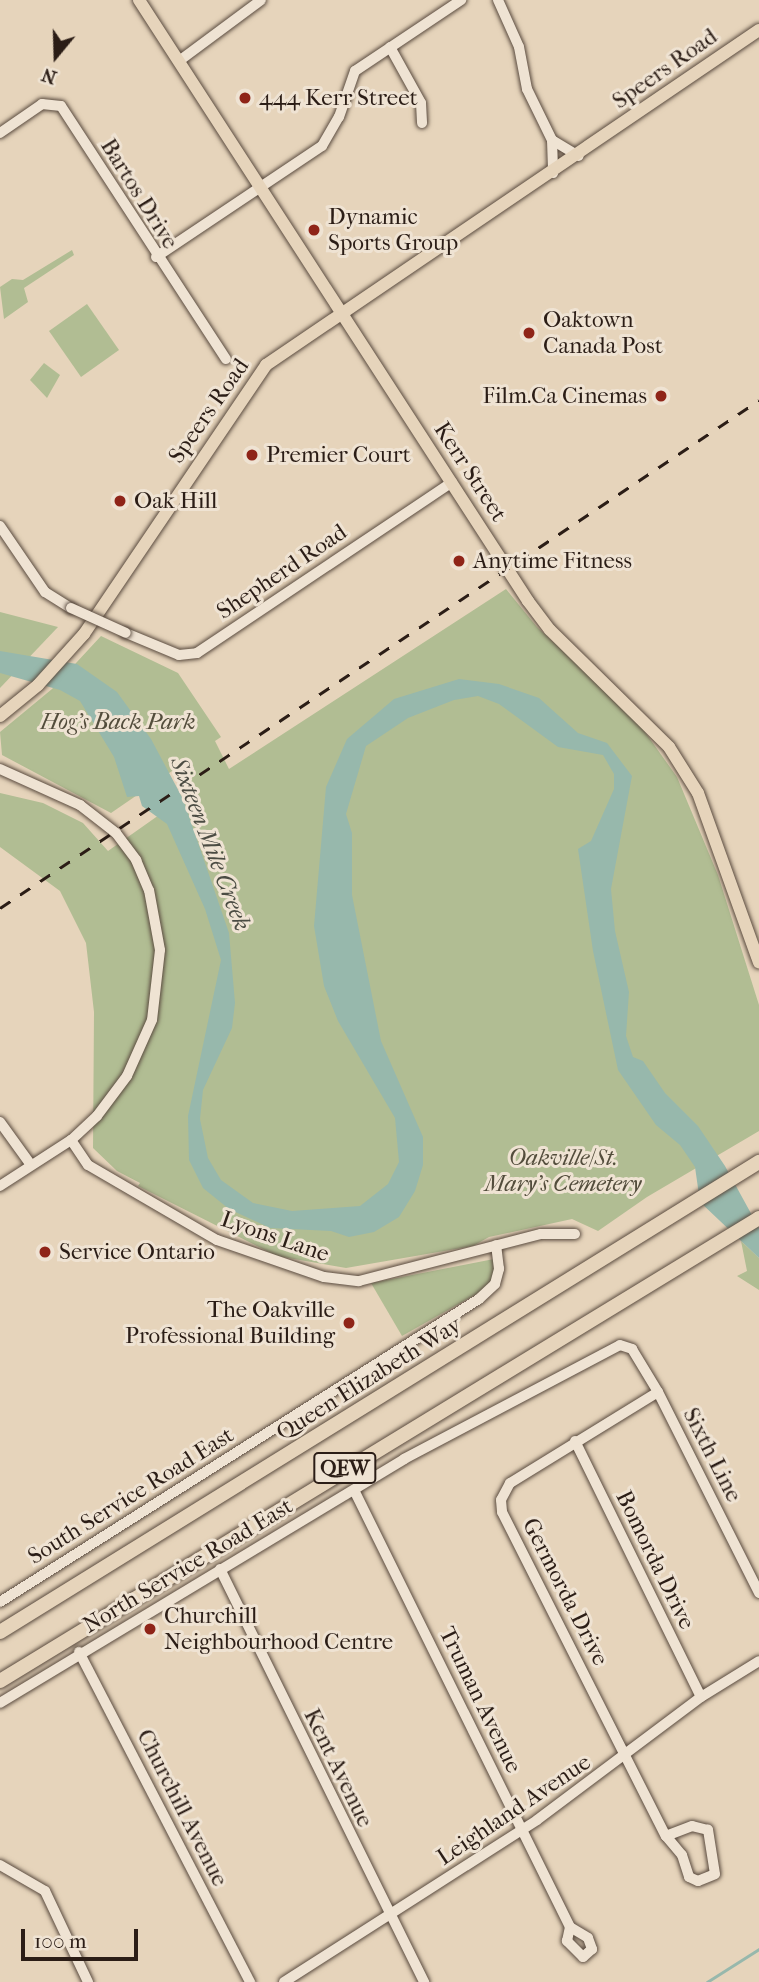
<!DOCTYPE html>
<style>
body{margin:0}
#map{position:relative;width:759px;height:1982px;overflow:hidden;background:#e6d4bb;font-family:"IM FELL French Canon",serif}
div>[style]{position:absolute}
.green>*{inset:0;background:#b1bd93}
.water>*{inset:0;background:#97b8ac}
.stream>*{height:2.5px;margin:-1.25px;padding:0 1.25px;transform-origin:1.25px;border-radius:1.25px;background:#97b8ac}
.roads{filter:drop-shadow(0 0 2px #5a4b3f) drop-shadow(0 0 2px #5a4b3f)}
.minor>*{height:10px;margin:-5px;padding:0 5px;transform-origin:5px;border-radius:5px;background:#efe3d3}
.major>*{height:12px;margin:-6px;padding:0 6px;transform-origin:6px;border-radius:6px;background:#e6d4bb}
.highway>*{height:14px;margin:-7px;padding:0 7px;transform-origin:7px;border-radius:7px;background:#e6d4bb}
.rail>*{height:2.5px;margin-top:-1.25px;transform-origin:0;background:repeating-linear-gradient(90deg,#2b1d16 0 12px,transparent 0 24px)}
.bridges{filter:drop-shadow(0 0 2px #5a4b3f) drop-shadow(0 0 2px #5a4b3f)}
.minor-bridge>*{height:10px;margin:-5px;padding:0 5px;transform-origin:5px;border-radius:5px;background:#efe3d3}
.dots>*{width:19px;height:19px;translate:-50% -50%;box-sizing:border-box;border:4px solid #efe3d3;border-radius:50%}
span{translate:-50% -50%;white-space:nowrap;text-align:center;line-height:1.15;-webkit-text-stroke:6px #efe3d3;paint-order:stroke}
.shield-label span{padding:2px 5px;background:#efe3d3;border:2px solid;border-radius:5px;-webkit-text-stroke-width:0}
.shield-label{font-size:21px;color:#2b1d16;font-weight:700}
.street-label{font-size:23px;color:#2b1d16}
.poi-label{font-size:23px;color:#2b1d16}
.left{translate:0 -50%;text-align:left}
.right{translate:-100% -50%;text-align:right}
.park-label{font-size:23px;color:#534d3c;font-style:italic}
.water-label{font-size:24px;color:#4b4c43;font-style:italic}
.north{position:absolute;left:21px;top:21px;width:70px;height:70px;-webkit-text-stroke:5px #efe3d3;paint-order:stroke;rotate:199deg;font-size:19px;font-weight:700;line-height:28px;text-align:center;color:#2b1d16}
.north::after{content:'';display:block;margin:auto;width:24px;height:32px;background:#2b1d16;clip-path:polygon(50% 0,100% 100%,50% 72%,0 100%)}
.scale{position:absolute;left:21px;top:1929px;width:117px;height:32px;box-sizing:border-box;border:4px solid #2b1d16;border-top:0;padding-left:9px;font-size:21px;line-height:24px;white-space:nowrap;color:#2b1d16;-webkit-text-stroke:5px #efe3d3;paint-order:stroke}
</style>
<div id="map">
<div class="green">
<i style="clip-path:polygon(72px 250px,74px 255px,24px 288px,28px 302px,4px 319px,0 287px,12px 279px,23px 280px)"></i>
<i style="clip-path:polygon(87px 304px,119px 350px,81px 377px,49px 331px)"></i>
<i style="clip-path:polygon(44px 363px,60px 375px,47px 398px,30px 380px)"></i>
<i style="clip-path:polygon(506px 589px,537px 627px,635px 718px,677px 777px,718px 875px,759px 1005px,759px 1131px,647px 1197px,598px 1231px,572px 1219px,489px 1237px,473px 1246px,346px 1268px,277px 1256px,138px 1186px,140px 1183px,117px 1171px,93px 1148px,94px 1012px,86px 943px,60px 891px,0 847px,0 793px,43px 803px,83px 823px,108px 851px,186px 796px,175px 769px,111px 813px,2px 755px,0 732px,52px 689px,101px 636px,178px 673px,221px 737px,215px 741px,229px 769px)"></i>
<i style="clip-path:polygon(0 612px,58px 627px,0 688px)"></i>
<i style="clip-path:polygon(741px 1241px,759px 1258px,759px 1290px,737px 1276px,747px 1271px)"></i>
<i style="clip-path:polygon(494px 1259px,495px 1273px,487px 1288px,402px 1336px,371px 1283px)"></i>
</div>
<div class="water">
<i style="clip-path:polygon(0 651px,77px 664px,117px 692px,151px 739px,183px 799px,229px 933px,235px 1003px,232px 1028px,203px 1090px,200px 1119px,208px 1158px,221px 1180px,253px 1203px,292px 1211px,360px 1206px,388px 1184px,399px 1162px,395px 1118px,338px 1021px,324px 986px,314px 926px,326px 787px,347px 739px,394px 699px,459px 679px,499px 684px,539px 698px,578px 733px,607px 743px,632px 776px,611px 889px,615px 931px,629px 992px,626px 1036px,633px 1057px,643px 1061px,665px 1093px,698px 1126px,725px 1166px,759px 1228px,759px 1258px,700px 1202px,695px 1167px,680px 1145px,656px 1125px,618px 1070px,593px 951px,578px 849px,591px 841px,614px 789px,614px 774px,603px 755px,558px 747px,499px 704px,478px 696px,454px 700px,408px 718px,366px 746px,346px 814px,352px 833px,352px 895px,381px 1041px,423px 1137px,423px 1165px,415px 1191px,399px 1217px,374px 1232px,349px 1237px,331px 1231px,270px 1228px,229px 1209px,203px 1188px,189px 1160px,188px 1116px,221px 960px,205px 909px,167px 824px,142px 806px,139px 796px,127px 797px,114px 757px,80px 701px,60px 690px,0 673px)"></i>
</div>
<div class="stream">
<i style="left:707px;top:1982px;width:62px;rotate:-32.4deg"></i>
</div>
<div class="roads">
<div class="minor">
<i style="left:498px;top:0;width:51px;rotate:65.9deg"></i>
<i style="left:519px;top:47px;width:43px;rotate:79.2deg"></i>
<i style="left:527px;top:89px;width:57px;rotate:63.9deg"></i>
<i style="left:552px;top:140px;width:31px;rotate:31deg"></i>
<i style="left:390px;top:47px;width:64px;rotate:61deg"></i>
<i style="left:421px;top:103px;width:20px;rotate:87deg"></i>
<i style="left:179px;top:61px;width:102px;rotate:-36.6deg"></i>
<i style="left:0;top:133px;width:51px;rotate:-34.6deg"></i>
<i style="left:42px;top:104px;width:19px;rotate:6deg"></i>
<i style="left:61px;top:106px;width:302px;rotate:56.9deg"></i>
<i style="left:552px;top:140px;width:33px;rotate:88deg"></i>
<i style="left:156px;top:257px;width:200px;rotate:-33.8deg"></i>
<i style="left:322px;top:146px;width:34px;rotate:-60deg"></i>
<i style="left:339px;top:117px;width:49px;rotate:-70.8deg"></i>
<i style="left:355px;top:71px;width:128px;rotate:-33.8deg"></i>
<i style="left:0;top:526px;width:80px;rotate:55.7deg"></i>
<i style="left:45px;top:592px;width:31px;rotate:32deg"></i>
<i style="left:126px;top:633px;width:57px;rotate:22.5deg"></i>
<i style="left:179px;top:655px;width:18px;rotate:-6deg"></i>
<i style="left:197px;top:653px;width:307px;rotate:-33.8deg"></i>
<i style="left:0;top:769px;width:88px;rotate:24.2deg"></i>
<i style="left:80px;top:805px;width:46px;rotate:37.9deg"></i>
<i style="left:116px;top:833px;width:34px;rotate:53deg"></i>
<i style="left:136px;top:860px;width:33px;rotate:67deg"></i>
<i style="left:149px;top:890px;width:61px;rotate:79.6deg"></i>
<i style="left:160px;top:950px;width:70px;rotate:96.5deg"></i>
<i style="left:152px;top:1020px;width:61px;rotate:114.1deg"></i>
<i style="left:127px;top:1076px;width:50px;rotate:126.9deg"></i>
<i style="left:97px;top:1116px;width:35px;rotate:137deg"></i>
<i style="left:71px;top:1140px;width:85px;rotate:147.1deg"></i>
<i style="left:0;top:1122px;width:53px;rotate:54.2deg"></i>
<i style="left:71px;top:1140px;width:30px;rotate:56deg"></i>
<i style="left:88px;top:1165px;width:149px;rotate:30.2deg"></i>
<i style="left:217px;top:1240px;width:113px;rotate:19.1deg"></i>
<i style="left:324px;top:1277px;width:35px;rotate:7deg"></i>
<i style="left:359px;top:1281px;width:188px;rotate:-14.5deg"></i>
<i style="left:541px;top:1234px;width:34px"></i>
<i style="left:658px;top:1392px;width:174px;rotate:148.4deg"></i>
<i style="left:510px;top:1483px;width:19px;rotate:118deg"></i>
<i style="left:501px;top:1500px;width:12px;rotate:85deg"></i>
<i style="left:502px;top:1512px;width:363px;rotate:63.2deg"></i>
<i style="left:666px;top:1836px;width:25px;rotate:50deg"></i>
<i style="left:682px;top:1855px;width:23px;rotate:72deg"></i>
<i style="left:689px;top:1877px;width:10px;rotate:24deg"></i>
<i style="left:698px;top:1881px;width:18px;rotate:-22deg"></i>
<i style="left:715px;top:1874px;width:45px;rotate:-99deg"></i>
<i style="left:708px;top:1830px;width:16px;rotate:-166deg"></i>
<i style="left:692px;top:1826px;width:28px;rotate:159deg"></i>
<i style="left:575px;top:1441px;width:285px;rotate:63.8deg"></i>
<i style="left:354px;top:1490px;width:487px;rotate:63.7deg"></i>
<i style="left:570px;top:1927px;width:21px;rotate:31deg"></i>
<i style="left:588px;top:1938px;width:12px;rotate:70deg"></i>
<i style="left:592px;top:1949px;width:12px;rotate:138deg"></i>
<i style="left:583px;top:1957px;width:23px;rotate:-135deg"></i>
<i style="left:567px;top:1941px;width:14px;rotate:-78deg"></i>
<i style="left:220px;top:1569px;width:461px;rotate:63.7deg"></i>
<i style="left:0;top:1602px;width:567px;rotate:-32.32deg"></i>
<i style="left:479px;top:1299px;width:22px;rotate:-43deg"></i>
<i style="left:495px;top:1284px;width:16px;rotate:-75deg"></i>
<i style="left:499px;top:1269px;width:24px;rotate:-97deg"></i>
<i style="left:79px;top:1652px;width:372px;rotate:62.6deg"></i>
<i style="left:0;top:1703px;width:472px;rotate:-31.1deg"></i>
<i style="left:404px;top:1459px;width:244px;rotate:-27.8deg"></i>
<i style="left:620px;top:1345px;width:13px;rotate:18deg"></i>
<i style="left:632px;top:1349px;width:50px;rotate:58.8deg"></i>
<i style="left:658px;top:1392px;width:225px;rotate:63.3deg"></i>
<i style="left:0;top:1865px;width:52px;rotate:30deg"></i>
<i style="left:45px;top:1891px;width:101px;rotate:64.7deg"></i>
<i style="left:284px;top:1982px;width:300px;rotate:-32.6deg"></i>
<i style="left:537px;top:1820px;width:205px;rotate:-36.9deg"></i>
<i style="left:701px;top:1697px;width:68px;rotate:-31.8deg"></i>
</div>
<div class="major">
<i style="left:139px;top:0;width:716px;rotate:57.09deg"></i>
<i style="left:528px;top:601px;width:36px;rotate:53deg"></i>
<i style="left:550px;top:630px;width:167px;rotate:44.5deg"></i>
<i style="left:669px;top:747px;width:54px;rotate:57.8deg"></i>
<i style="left:698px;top:793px;width:180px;rotate:70.2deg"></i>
<i style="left:0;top:716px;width:49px;rotate:-39.2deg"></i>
<i style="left:38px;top:685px;width:69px;rotate:-48deg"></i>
<i style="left:84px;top:634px;width:325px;rotate:-55.9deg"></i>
<i style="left:266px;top:365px;width:596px;rotate:-34.2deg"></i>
</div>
<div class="highway">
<i style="left:0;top:1632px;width:893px;rotate:-31.77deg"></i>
<i style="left:0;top:1681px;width:889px;rotate:-31.38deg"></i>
</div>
</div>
<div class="rail">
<i style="left:0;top:908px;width:913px;rotate:-33.79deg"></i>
</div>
<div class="bridges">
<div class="minor-bridge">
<i style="left:71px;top:608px;width:60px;rotate:24.4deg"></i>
</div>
</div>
<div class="dots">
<i style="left:245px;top:98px;background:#8f2418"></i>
<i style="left:314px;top:230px;background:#8f2418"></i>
<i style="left:529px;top:333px;background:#8f2418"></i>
<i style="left:661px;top:396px;background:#8f2418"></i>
<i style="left:252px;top:455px;background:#8f2418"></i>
<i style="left:120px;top:501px;background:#8f2418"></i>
<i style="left:459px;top:561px;background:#8f2418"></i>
<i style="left:45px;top:1252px;background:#8f2418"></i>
<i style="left:349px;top:1323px;background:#8f2418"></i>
<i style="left:150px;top:1629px;background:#8f2418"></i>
</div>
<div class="shield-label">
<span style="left:345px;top:1468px">QEW</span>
</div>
<div class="street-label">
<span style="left:665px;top:69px;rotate:-35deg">Speers Road</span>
<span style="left:139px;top:194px;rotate:58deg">Bartos Drive</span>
<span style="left:209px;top:411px;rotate:-55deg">Speers Road</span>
<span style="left:470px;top:472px;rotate:57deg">Kerr Street</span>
<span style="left:282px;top:572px;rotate:-34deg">Shepherd Road</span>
<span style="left:275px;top:1237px;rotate:19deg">Lyons Lane</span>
<span style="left:369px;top:1379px;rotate:-32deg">Queen Elizabeth Way</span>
<span style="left:712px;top:1455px;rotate:63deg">Sixth Line</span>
<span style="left:131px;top:1496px;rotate:-32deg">South Service Road East</span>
<span style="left:655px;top:1560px;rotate:64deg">Bomorda Drive</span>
<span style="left:188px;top:1566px;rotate:-31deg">North Service Road East</span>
<span style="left:565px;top:1592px;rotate:63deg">Germorda Drive</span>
<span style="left:480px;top:1700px;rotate:64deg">Truman Avenue</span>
<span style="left:338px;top:1768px;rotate:64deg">Kent Avenue</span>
<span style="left:182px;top:1808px;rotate:63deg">Churchill Avenue</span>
<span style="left:514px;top:1810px;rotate:-34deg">Leighland Avenue</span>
</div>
<div class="poi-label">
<span class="left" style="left:259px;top:98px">444 Kerr Street</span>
<span class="left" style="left:328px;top:230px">Dynamic<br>Sports Group</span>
<span class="left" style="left:543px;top:333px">Oaktown<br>Canada Post</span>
<span class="right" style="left:647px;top:396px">Film.Ca Cinemas</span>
<span class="left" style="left:266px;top:455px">Premier Court</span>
<span class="left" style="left:134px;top:501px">Oak Hill</span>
<span class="left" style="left:473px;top:561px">Anytime Fitness</span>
<span class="left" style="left:59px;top:1252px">Service Ontario</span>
<span class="right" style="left:335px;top:1323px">The Oakville<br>Professional Building</span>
<span class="left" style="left:164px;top:1629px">Churchill<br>Neighbourhood Centre</span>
</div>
<div class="park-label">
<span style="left:118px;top:722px">Hog's Back Park</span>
<span style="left:563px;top:1171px">Oakville/St.<br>Mary's Cemetery</span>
</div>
<div class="water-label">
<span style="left:210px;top:844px;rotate:69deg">Sixteen Mile Creek</span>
</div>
<div class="north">N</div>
<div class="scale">100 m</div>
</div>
